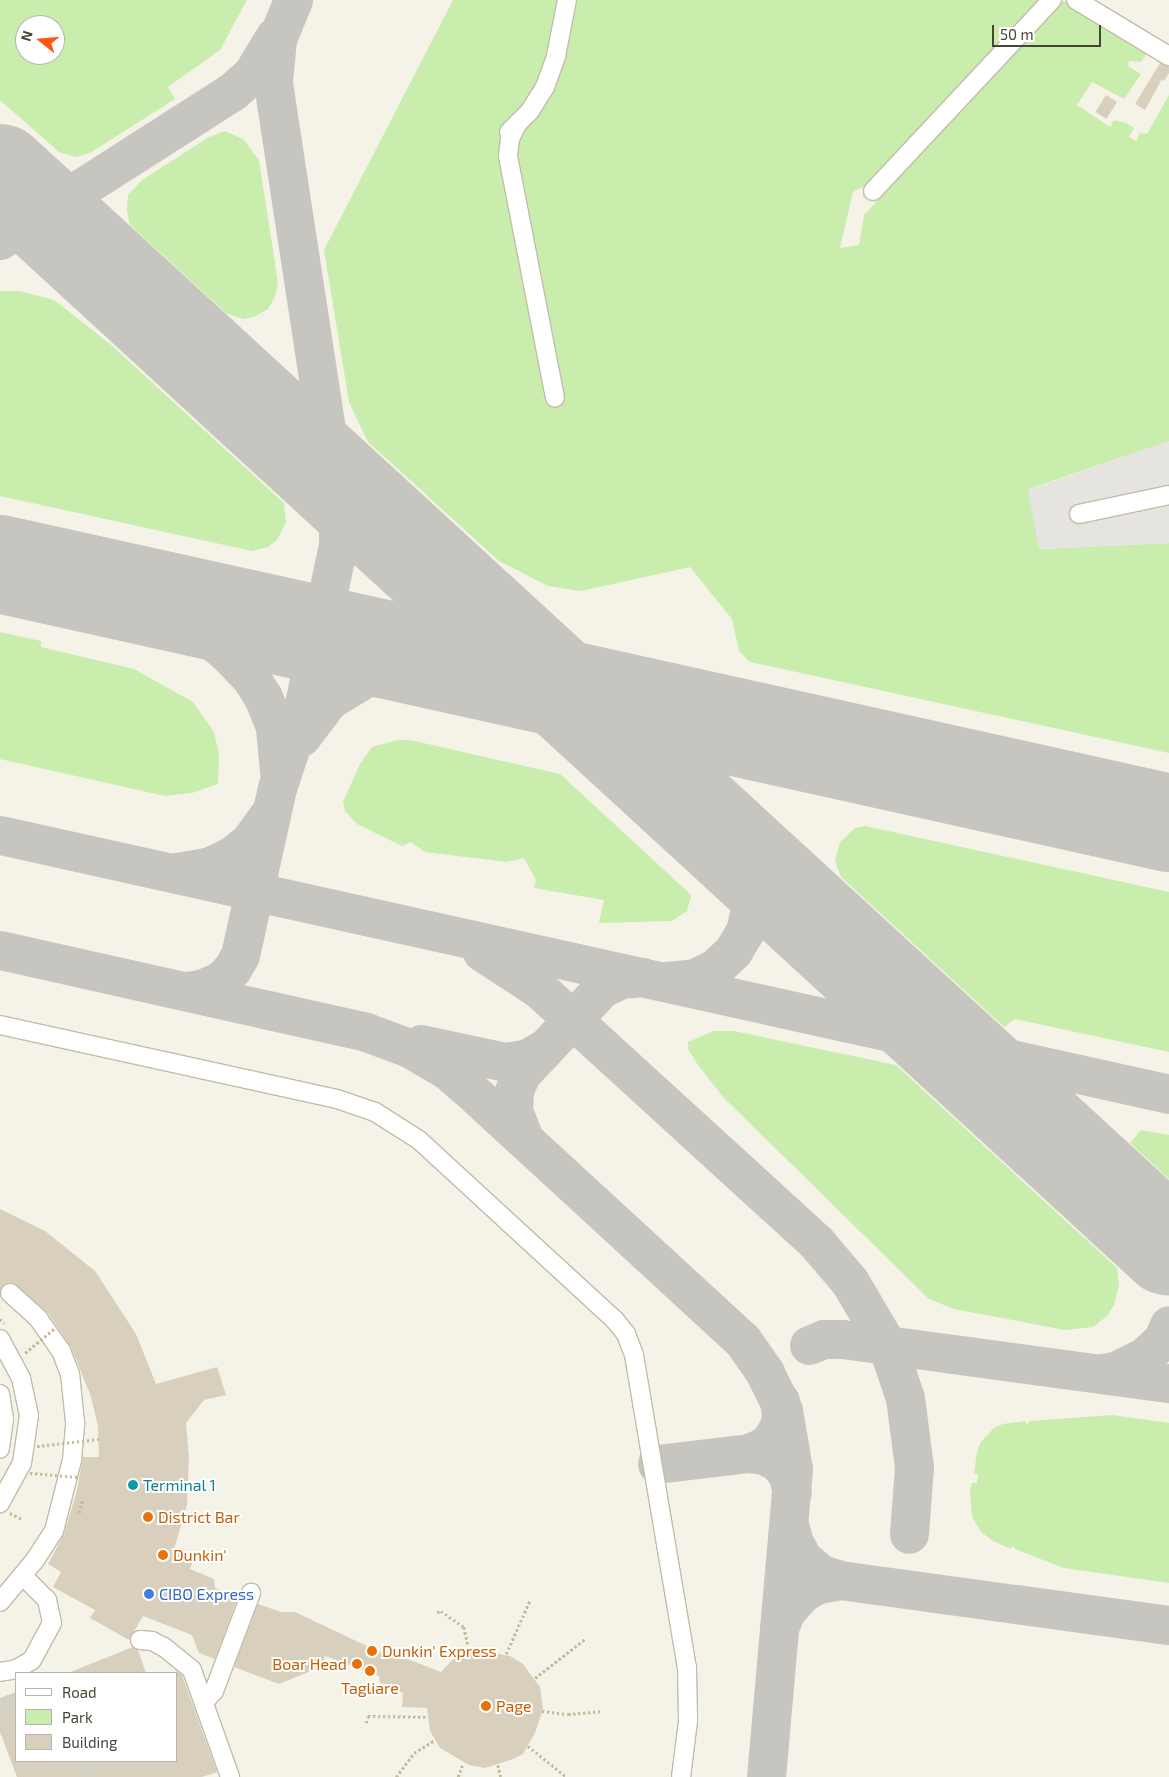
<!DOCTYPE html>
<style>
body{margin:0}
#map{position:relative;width:1169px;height:1777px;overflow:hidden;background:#f5f3e8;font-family:"Exo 2",sans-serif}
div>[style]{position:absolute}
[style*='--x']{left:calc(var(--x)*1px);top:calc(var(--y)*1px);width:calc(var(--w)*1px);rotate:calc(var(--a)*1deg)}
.green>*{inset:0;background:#c8edad}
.parking>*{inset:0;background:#e6e4e0}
.taxiway>*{height:39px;margin:-19.5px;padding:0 19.5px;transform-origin:19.5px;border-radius:19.5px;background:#c6c5c0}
.runway>*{height:98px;margin:-49px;padding:0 49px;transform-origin:49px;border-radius:49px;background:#c6c5c0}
.building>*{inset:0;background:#d8d0bc;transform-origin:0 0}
.minor-tunnel>*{height:18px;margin-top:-9px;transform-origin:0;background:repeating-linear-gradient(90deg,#d3d0c4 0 18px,transparent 0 27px)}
.path>*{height:2.5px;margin-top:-1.25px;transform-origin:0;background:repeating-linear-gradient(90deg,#c5bb99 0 2.5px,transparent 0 5px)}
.roads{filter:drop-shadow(1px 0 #c2bca9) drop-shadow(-1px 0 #c2bca9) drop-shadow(0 1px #c2bca9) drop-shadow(0 -1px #c2bca9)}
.minor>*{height:18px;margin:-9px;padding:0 9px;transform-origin:9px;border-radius:9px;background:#fff}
.path-bridge>*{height:2.5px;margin-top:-1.25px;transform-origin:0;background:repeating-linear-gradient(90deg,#c5bb99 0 2.5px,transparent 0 5px)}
.dots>*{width:14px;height:14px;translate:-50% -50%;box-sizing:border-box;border:2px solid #fff;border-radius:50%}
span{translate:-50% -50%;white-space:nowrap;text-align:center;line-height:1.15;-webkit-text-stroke:4px #fff;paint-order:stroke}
.culture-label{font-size:16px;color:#0d838f}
.left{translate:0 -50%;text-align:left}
.food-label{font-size:16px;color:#c56008}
.right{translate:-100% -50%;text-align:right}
.shop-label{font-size:16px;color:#366cbe}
.legend{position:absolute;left:15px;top:1672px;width:162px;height:90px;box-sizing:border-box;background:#fff;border:1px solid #b6b4af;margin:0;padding:6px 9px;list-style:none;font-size:15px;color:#494436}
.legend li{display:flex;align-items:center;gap:10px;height:25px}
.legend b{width:25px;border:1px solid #b6b4af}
.north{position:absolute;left:15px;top:15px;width:50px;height:50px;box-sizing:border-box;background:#fff;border:1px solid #b6b4af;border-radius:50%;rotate:287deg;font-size:14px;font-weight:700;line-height:20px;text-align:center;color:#494436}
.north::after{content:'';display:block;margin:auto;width:18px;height:22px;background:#ff5515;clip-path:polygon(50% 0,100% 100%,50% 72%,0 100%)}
.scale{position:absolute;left:992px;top:25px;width:109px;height:22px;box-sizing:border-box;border:2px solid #494436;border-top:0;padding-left:6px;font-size:15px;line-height:18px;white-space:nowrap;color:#494436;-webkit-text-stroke:4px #fff;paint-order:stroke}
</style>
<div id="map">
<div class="green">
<div style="clip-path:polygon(evenodd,0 0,247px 0,220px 50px,168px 87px,175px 99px,90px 153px,75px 157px,59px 152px,0 100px,0 0,25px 25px,55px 25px,55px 55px,25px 55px,25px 25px)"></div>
<div style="clip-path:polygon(453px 0,1046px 0,888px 173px,853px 192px,840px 248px,859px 245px,864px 215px,1058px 4px,1064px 1px,1148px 52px,1141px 62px,1129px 61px,1128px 66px,1141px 74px,1124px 99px,1092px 82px,1077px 105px,1110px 127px,1114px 120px,1126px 123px,1134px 128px,1129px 137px,1136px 141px,1140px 133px,1147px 134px,1169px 95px,1169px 441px,1029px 489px,1040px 549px,1169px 543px,1169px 753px,750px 662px,739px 651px,732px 619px,690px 567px,581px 591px,548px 586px,499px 561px,368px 442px,349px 402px,324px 250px)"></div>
<div style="clip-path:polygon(225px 131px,243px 139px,259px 160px,278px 283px,275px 297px,268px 309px,254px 317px,243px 319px,226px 313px,130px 225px,127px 211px,128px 195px,142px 180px,209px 137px)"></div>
<div style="clip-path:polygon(0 291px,20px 291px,54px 300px,109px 343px,284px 503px,286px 522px,277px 540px,268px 547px,252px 551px,0 496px)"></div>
<div style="clip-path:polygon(0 632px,41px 641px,41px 647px,134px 669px,193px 702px,214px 732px,219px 754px,218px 784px,192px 793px,165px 796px,0 759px)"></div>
<div style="clip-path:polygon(397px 740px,410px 740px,560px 774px,688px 892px,691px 896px,687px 911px,672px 921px,599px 923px,604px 900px,534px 888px,536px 880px,524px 858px,507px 862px,425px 852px,411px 842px,402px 846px,357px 824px,345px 811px,343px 802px,360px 764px,372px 747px)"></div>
<div style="clip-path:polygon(865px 826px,1169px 892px,1169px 1052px,1015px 1019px,1004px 1027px,841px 877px,835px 861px,840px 842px,855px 828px)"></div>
<div style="clip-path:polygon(714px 1031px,734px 1031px,896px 1065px,1117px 1268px,1119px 1284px,1114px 1305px,1107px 1316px,1093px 1327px,1065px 1330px,954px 1309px,929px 1299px,723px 1097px,698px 1065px,688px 1049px,688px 1042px)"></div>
<div style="clip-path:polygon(1141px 1130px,1169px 1135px,1169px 1179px,1130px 1143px)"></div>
<div style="clip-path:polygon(1112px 1415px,1169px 1423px,1169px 1583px,1064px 1568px,1015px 1549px,1013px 1545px,1011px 1549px,993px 1541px,981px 1532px,972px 1517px,970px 1491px,972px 1483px,977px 1483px,978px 1474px,974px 1473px,977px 1452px,981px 1442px,994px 1428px,1003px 1424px,1025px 1421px,1027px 1425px,1030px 1421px)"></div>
</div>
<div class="parking">
<div style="clip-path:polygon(1169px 441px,1169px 543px,1039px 549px,1028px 490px)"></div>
</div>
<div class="taxiway">
<div style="--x:0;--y:240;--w:277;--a:-32.6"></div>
<div style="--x:233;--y:91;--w:25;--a:-42"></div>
<div style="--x:252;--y:74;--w:44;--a:-58.8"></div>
<div style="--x:141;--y:595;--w:62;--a:29.9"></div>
<div style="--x:195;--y:626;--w:42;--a:40.2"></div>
<div style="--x:227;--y:653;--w:35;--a:46"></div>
<div style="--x:251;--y:678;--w:22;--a:58"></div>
<div style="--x:263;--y:697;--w:32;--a:68"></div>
<div style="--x:275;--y:727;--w:45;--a:84.9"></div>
<div style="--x:301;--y:737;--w:46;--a:-52.9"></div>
<div style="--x:329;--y:700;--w:50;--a:-31.2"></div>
<div style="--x:372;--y:674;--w:55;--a:-8.4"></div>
<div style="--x:426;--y:666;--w:60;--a:4.8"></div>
<div style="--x:0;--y:835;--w:1197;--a:12.49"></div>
<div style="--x:177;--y:872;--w:34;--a:-10"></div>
<div style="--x:210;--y:866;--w:23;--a:-25"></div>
<div style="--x:231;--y:856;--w:23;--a:-38"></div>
<div style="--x:249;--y:842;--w:34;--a:-54"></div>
<div style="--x:0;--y:950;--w:375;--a:12.6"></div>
<div style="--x:366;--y:1032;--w:46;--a:20.4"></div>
<div style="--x:409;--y:1048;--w:44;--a:30.1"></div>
<div style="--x:447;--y:1070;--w:28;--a:41"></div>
<div style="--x:468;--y:1088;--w:374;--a:42.6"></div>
<div style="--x:743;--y:1341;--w:39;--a:55"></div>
<div style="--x:765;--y:1373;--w:41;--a:64.1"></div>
<div style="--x:783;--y:1410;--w:60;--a:80.4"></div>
<div style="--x:793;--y:1469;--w:309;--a:95"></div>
<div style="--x:482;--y:952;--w:68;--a:33"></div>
<div style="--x:539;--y:989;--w:375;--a:42.4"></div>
<div style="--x:816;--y:1242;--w:52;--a:49.6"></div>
<div style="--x:850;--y:1282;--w:73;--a:59.6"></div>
<div style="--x:887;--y:1345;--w:56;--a:71.2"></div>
<div style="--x:905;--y:1398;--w:70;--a:82.6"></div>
<div style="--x:914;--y:1467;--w:67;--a:94.3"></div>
<div style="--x:667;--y:981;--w:28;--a:-6"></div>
<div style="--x:695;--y:978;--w:22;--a:-27"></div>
<div style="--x:715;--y:968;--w:25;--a:-43"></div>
<div style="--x:733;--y:951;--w:23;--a:-59"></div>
<div style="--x:745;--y:931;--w:22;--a:-77"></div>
<div style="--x:750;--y:910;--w:29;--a:-94"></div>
<div style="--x:748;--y:881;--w:19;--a:-111"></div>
<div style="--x:741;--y:863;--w:34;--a:-126"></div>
<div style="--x:185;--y:991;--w:16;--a:-7"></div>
<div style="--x:201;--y:989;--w:21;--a:-23"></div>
<div style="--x:220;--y:981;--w:17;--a:-45"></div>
<div style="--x:232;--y:969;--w:16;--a:-60"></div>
<div style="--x:240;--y:955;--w:171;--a:-77.5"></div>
<div style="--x:277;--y:788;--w:79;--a:-71.6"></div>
<div style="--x:302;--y:713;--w:172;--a:-77.9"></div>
<div style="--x:338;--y:545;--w:37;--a:-90"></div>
<div style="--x:338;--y:508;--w:431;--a:-98.7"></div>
<div style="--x:273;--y:82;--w:43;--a:-84.7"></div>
<div style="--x:277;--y:39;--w:42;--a:-67.7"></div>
<div style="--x:421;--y:1044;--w:87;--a:12"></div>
<div style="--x:506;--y:1062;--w:22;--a:-10"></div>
<div style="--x:528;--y:1058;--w:17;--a:-31"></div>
<div style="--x:524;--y:1139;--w:30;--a:-111"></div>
<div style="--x:513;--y:1111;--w:20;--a:-87"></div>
<div style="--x:514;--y:1091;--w:18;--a:-68"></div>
<div style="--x:521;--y:1074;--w:118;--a:-46.7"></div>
<div style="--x:602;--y:988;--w:21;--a:-25"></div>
<div style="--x:621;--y:979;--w:22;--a:-5"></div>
<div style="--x:1143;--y:1223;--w:44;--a:54.2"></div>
<div style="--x:809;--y:1345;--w:16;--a:-22"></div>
<div style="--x:824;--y:1339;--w:18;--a:0"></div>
<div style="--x:842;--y:1339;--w:330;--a:7.7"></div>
<div style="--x:1102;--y:1373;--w:13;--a:-9"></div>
<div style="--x:1115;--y:1371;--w:32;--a:-26"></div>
<div style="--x:1144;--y:1357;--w:26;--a:-43"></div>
<div style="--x:1163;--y:1339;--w:15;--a:-67"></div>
<div style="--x:780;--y:1401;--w:20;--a:87"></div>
<div style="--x:781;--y:1421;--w:17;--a:115"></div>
<div style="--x:774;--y:1436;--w:13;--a:132"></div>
<div style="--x:765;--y:1446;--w:17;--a:156"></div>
<div style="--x:749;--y:1453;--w:15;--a:8"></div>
<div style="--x:764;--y:1455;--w:17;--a:28"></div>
<div style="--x:779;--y:1463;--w:16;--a:55"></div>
<div style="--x:788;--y:1476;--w:17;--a:77"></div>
<div style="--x:657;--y:1464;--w:93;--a:-6.8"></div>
<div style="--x:840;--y:1580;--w:332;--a:7.8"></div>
<div style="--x:779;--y:1628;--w:18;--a:-68"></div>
<div style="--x:786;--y:1611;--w:25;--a:-48"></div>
<div style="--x:803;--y:1592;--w:17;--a:-28"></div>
<div style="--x:818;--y:1584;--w:22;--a:-10"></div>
<div style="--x:840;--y:1580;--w:20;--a:-162"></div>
<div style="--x:821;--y:1574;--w:23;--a:-140"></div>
<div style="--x:803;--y:1559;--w:18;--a:-119"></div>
<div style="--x:794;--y:1543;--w:20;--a:-105"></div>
</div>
<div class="runway">
<div style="--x:0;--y:173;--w:1587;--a:42.57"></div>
<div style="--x:0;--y:564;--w:1197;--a:12.49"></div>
</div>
<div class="building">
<div style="clip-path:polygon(1160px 63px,1169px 67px,1169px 73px,1164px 81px,1162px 79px,1145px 110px,1135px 104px)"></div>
<div style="left:1106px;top:95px;width:13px;height:20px;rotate:32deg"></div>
<div style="clip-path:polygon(0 1209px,45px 1231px,95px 1271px,136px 1334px,156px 1384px,217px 1367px,226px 1395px,204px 1400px,186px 1423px,189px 1457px,187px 1505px,174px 1549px,193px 1560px,190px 1569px,214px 1579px,215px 1588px,238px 1597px,215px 1659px,199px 1653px,192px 1635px,143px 1616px,129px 1640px,90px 1618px,95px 1610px,53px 1587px,61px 1572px,48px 1564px,64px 1534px,76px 1494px,83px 1457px,99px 1457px,98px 1426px,90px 1394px,71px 1347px,48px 1313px,13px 1283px,6px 1283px,0 1290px)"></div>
<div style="clip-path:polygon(258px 1604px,281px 1612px,295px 1612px,390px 1657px,392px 1653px,441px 1672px,452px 1660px,477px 1650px,510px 1656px,523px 1664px,540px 1687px,543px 1709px,535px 1733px,523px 1754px,513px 1759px,485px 1768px,469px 1765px,440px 1748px,430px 1731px,427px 1708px,402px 1707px,403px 1693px,380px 1683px,379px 1676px,325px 1656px,321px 1667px,279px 1684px,234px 1667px)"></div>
<div style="clip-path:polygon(133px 1647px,138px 1650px,146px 1673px,68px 1673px)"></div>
<div style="clip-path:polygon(176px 1671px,182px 1675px,217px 1772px,202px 1777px,17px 1777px,0 1732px,0 1698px,16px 1692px,16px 1761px,176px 1761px)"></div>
</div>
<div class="minor-tunnel">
<div style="--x:0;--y:1708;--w:17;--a:-21"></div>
<div style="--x:85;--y:1761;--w:17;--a:69"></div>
</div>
<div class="path">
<div style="--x:0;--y:1319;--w:6;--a:45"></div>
<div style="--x:10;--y:1513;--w:13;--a:27"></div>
<div style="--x:79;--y:1513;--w:13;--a:-77"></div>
<div style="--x:437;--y:1612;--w:4;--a:-14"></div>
<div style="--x:441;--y:1611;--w:28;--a:35"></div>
<div style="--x:464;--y:1627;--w:26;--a:77"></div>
<div style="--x:506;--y:1654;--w:59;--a:-66"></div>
<div style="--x:535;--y:1678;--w:63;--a:-38"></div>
<div style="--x:542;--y:1711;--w:26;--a:7"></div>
<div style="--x:568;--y:1714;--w:35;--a:-5"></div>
<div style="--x:366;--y:1723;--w:7;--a:-74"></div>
<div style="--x:368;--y:1716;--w:60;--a:1"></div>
<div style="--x:528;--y:1746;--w:50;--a:38.5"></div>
<div style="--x:498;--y:1765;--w:12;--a:76"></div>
<div style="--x:396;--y:1777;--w:30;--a:-53"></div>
<div style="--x:414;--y:1753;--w:25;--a:-32"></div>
<div style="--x:458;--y:1777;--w:15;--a:-70"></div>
</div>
<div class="roads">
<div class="minor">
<div style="--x:1076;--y:0;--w:109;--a:31.1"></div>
<div style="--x:517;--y:124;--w:17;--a:115"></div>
<div style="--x:510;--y:139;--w:17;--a:97"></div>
<div style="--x:508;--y:156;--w:246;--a:79"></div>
<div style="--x:509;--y:132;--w:30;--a:-45"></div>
<div style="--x:530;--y:111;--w:28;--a:-58"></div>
<div style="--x:545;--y:87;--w:33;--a:-70"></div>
<div style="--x:556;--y:56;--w:57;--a:-78.9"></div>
<div style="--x:873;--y:191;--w:262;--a:-46.9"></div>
<div style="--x:1079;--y:514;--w:92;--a:-11.9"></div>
<div style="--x:0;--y:1025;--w:345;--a:12.4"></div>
<div style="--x:337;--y:1099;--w:40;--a:18.9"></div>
<div style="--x:375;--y:1112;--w:52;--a:32.5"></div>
<div style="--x:419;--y:1140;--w:265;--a:42.6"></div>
<div style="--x:614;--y:1319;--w:19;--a:51"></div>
<div style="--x:626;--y:1334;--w:22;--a:69"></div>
<div style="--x:634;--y:1355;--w:316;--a:80.4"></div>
<div style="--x:687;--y:1667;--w:54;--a:88.9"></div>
<div style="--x:688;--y:1721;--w:56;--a:97.1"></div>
<div style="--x:0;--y:1339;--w:44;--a:61.7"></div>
<div style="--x:21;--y:1378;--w:38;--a:78"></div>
<div style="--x:29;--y:1415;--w:49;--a:98.3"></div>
<div style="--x:22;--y:1463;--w:46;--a:118.8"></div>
<div style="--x:0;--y:1394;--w:25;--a:81"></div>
<div style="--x:4;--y:1419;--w:30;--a:98"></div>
<div style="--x:0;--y:1602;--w:55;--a:-50.2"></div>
<div style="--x:35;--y:1560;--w:35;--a:-57"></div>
<div style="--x:54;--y:1531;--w:73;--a:-75.8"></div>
<div style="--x:72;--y:1460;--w:38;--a:-85"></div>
<div style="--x:75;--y:1422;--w:48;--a:-95.9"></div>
<div style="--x:70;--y:1374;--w:25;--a:-111"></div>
<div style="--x:61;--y:1351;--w:39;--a:-125"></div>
<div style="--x:39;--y:1319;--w:39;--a:-138"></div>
<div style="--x:140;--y:1640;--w:12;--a:5"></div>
<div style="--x:152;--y:1641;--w:13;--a:27"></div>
<div style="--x:164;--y:1647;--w:36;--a:39"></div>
<div style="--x:192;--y:1670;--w:114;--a:70.4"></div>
<div style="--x:0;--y:1672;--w:17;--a:-10"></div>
<div style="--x:17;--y:1669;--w:17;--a:-31"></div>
<div style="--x:32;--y:1660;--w:42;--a:-61.6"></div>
<div style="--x:52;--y:1623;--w:24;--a:-102"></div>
<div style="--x:47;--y:1600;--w:34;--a:-135"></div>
<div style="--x:204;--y:1702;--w:15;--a:-48"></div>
<div style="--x:214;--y:1691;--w:105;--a:-69.3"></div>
</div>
</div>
<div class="path-bridge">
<div style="--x:25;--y:1353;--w:38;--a:-40"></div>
<div style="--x:37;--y:1446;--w:62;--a:-6.4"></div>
<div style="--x:30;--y:1473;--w:48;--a:4.8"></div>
</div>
<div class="dots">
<div style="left:133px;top:1485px;background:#0f9aa8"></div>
<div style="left:148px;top:1517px;background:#e8710a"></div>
<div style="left:163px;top:1555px;background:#e8710a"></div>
<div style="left:149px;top:1594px;background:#3f7fe0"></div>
<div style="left:372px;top:1651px;background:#e8710a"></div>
<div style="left:357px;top:1664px;background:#e8710a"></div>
<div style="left:370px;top:1671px;background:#e8710a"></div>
<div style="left:486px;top:1706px;background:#e8710a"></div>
</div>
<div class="culture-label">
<span class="left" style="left:143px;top:1485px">Terminal 1</span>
</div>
<div class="food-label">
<span class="left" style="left:158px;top:1517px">District Bar</span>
<span class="left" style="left:173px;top:1555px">Dunkin'</span>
<span class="left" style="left:382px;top:1651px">Dunkin' Express</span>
<span class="right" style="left:347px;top:1664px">Boar Head</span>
<span style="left:370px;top:1688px">Tagliare</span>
<span class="left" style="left:496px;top:1706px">Page</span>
</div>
<div class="shop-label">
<span class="left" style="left:159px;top:1594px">CIBO Express</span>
</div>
<ul class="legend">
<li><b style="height:6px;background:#fff"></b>Road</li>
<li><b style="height:14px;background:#c8edad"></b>Park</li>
<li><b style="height:14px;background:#d8d0bc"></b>Building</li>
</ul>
<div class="north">N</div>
<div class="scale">50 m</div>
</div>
